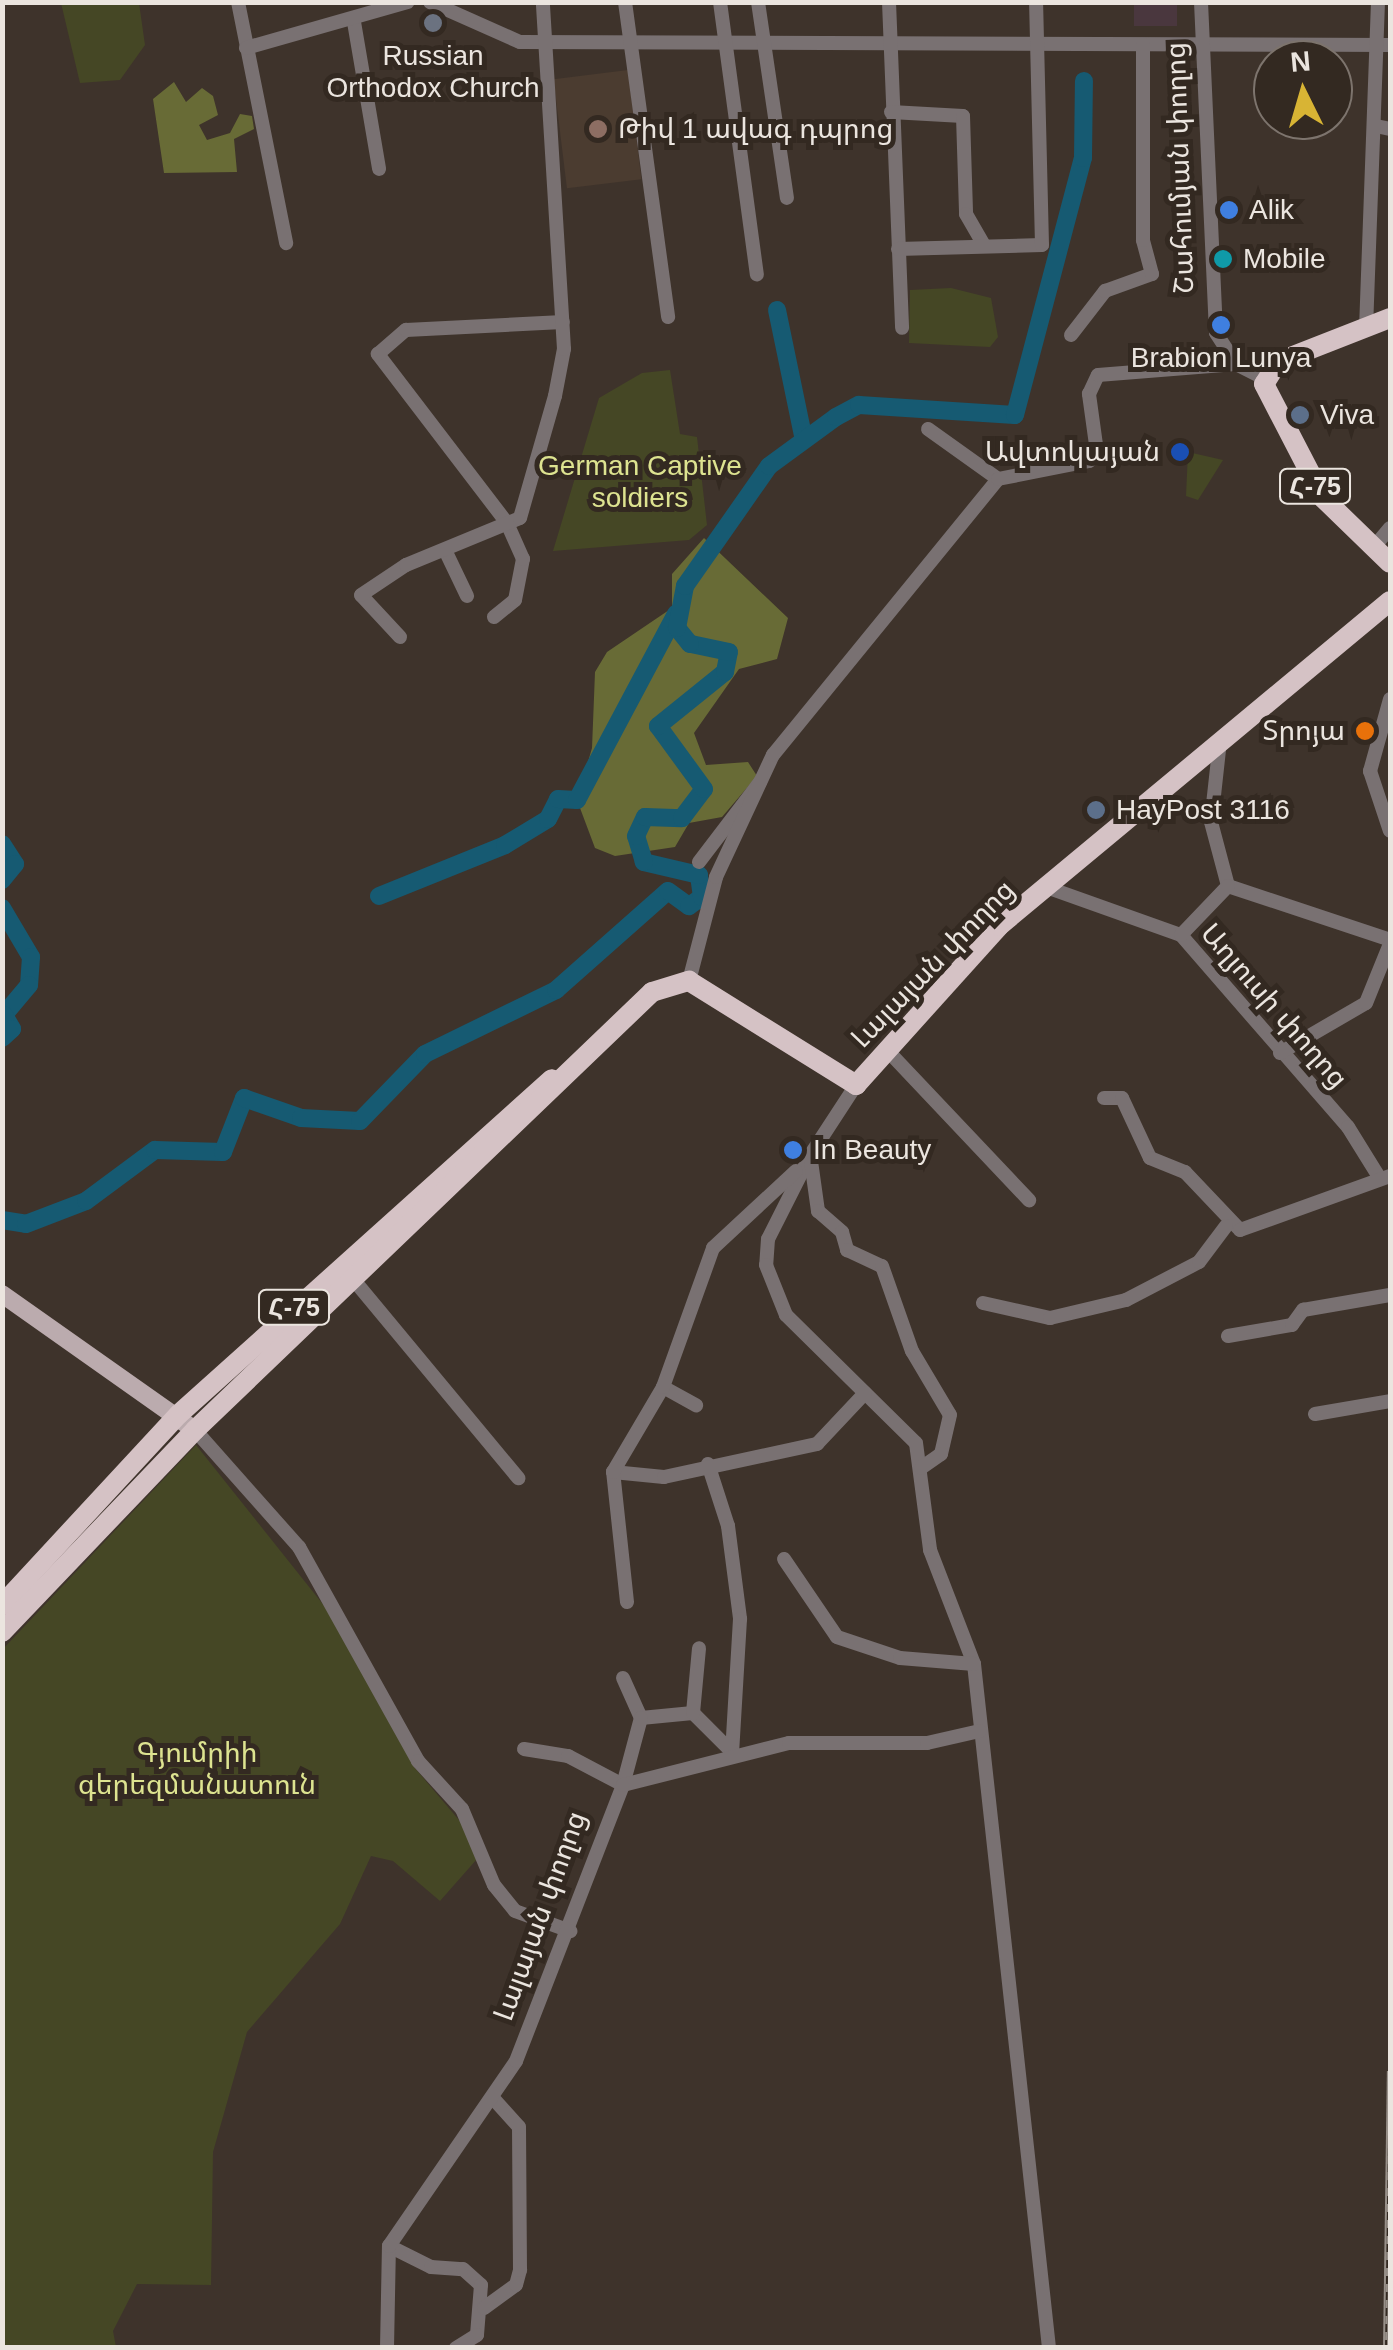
<!DOCTYPE html>
<meta charset="utf-8">
<style>
body{margin:0}
#map{position:relative;width:1393px;height:2350px;overflow:hidden;background:#3e332b;font-family:Helvetica,"Noto Sans Armenian",sans-serif}
div>[style]{position:absolute}
[style*='--x']{left:calc(var(--x)*1px);top:calc(var(--y)*1px);width:calc(var(--w)*1px);rotate:calc(var(--a)*1deg)}
.commercial>*{inset:0;background:#4a373e;transform-origin:0 0}
.built>*{inset:0;background:#4b3c30;transform-origin:0 0}
.green>*{inset:0;background:#454725}
.forest>*{inset:0;background:#686b36}
.river>*{height:18px;margin:-9px;padding:0 9px;transform-origin:9px;border-radius:9px;background:#165a72}
.minor>*{height:14px;margin:-7px;padding:0 7px;transform-origin:7px;border-radius:7px;background:#797172}
.major>*{height:18px;margin:-9px;padding:0 9px;transform-origin:9px;border-radius:9px;background:#bbabae}
.highway>*{height:20px;margin:-10px;padding:0 10px;transform-origin:10px;border-radius:10px;background:#d5c2c5}
.rail>*{height:6px;margin-top:-3px;transform-origin:0;background:repeating-linear-gradient(90deg,#332921 0 8px,#989089 0 16px);box-sizing:border-box;border-block:2px solid #989089}
.dots>*{width:28px;height:28px;translate:-50% -50%;box-sizing:border-box;border:5px solid #332921;border-radius:50%}
span{translate:-50% -50%;white-space:nowrap;text-align:center;line-height:1.15;-webkit-text-stroke:10px #332921;paint-order:stroke}
.shield-label span{padding:2px 8px;background:#332921;border:2px solid;border-radius:8px;-webkit-text-stroke-width:0}
.shield-label{font-size:25px;color:#ebe5df;font-weight:700}
.poi-label{font-size:28px;color:#ebe5df}
.left{translate:0 -50%;text-align:left}
.right{translate:-100% -50%;text-align:right}
.street-label{font-size:28px;color:#ebe5df}
.park-label{font-size:28px;color:#dde390}
.frame{position:absolute;inset:0;border:5px solid #ebe5df;pointer-events:none}
.north{position:absolute;left:1253px;top:40px;width:100px;height:100px;box-sizing:border-box;background:#332921;border:2px solid #7d746d;border-radius:50%;rotate:355deg;font-size:28px;font-weight:700;line-height:40px;text-align:center;color:#ebe5df}
.north::after{content:'';display:block;margin:auto;width:35px;height:45px;background:#d8b434;clip-path:polygon(50% 0,100% 100%,50% 72%,0 100%)}
</style>
<div id="map">
<div class="commercial">
<div style="left:1134px;top:3px;width:43px;height:23px"></div>
</div>
<div class="built">
<div style="left:628px;top:70px;width:110px;height:75px;rotate:83deg"></div>
</div>
<div class="green">
<div style="clip-path:polygon(61px 3px,139px 3px,145px 45px,120px 80px,80px 83px)"></div>
<div style="clip-path:polygon(951px 288px,991px 298px,998px 337px,990px 347px,909px 343px,910px 290px)"></div>
<div style="clip-path:polygon(670px 370px,680px 434px,697px 437px,707px 525px,689px 540px,553px 551px,599px 398px,642px 373px)"></div>
<div style="clip-path:polygon(1188px 452px,1223px 460px,1198px 500px,1186px 496px)"></div>
<div style="clip-path:polygon(196px 1445px,353px 1642px,414px 1767px,464px 1826px,477px 1859px,440px 1901px,393px 1861px,371px 1856px,340px 1924px,247px 2032px,213px 2152px,211px 2285px,137px 2284px,113px 2331px,116px 2347px,3px 2347px,2px 1650px)"></div>
</div>
<div class="forest">
<div style="clip-path:polygon(174px 82px,186px 102px,202px 88px,213px 96px,218px 115px,199px 125px,207px 140px,230px 133px,240px 114px,252px 116px,254px 129px,234px 139px,237px 172px,164px 173px,153px 99px)"></div>
<div style="clip-path:polygon(704px 538px,788px 618px,777px 659px,739px 669px,694px 733px,706px 765px,748px 762px,757px 776px,722px 817px,689px 823px,675px 847px,615px 856px,595px 848px,577px 800px,592px 748px,595px 672px,607px 652px,672px 608px,672px 574px)"></div>
</div>
<div class="river">
<div style="--x:777;--y:310;--w:128;--a:78.3"></div>
<div style="--x:2;--y:844;--w:24;--a:57"></div>
<div style="--x:15;--y:864;--w:21;--a:129"></div>
<div style="--x:379;--y:896;--w:136;--a:-22"></div>
<div style="--x:505;--y:845;--w:50;--a:-31.2"></div>
<div style="--x:548;--y:819;--w:22;--a:-63"></div>
<div style="--x:558;--y:799;--w:19;--a:3"></div>
<div style="--x:577;--y:800;--w:211;--a:-62"></div>
<div style="--x:2;--y:908;--w:57;--a:59.4"></div>
<div style="--x:31;--y:957;--w:28;--a:94"></div>
<div style="--x:29;--y:985;--w:39;--a:130"></div>
<div style="--x:4;--y:1015;--w:16;--a:60"></div>
<div style="--x:12;--y:1029;--w:13;--a:138"></div>
<div style="--x:2;--y:1220;--w:24;--a:9"></div>
<div style="--x:26;--y:1224;--w:64;--a:-21"></div>
<div style="--x:86;--y:1201;--w:86;--a:-36.5"></div>
<div style="--x:155;--y:1150;--w:68;--a:1.7"></div>
<div style="--x:223;--y:1152;--w:58;--a:-68.7"></div>
<div style="--x:244;--y:1098;--w:60;--a:19.3"></div>
<div style="--x:301;--y:1118;--w:59;--a:2.9"></div>
<div style="--x:360;--y:1121;--w:93;--a:-45.9"></div>
<div style="--x:425;--y:1054;--w:146;--a:-26"></div>
<div style="--x:556;--y:990;--w:149;--a:-41.5"></div>
<div style="--x:668;--y:891;--w:26;--a:36"></div>
<div style="--x:689;--y:906;--w:16;--a:-35"></div>
<div style="--x:702;--y:897;--w:22;--a:-98"></div>
<div style="--x:699;--y:875;--w:57;--a:-166.7"></div>
<div style="--x:644;--y:862;--w:27;--a:-107"></div>
<div style="--x:636;--y:836;--w:21;--a:-65"></div>
<div style="--x:645;--y:817;--w:37;--a:2"></div>
<div style="--x:682;--y:818;--w:36;--a:-53"></div>
<div style="--x:704;--y:789;--w:78;--a:-126.1"></div>
<div style="--x:658;--y:726;--w:86;--a:-38.9"></div>
<div style="--x:725;--y:672;--w:20;--a:-79"></div>
<div style="--x:729;--y:652;--w:40;--a:-168"></div>
<div style="--x:690;--y:644;--w:21;--a:-129"></div>
<div style="--x:677;--y:628;--w:43;--a:-79.2"></div>
<div style="--x:685;--y:586;--w:146;--a:-55"></div>
<div style="--x:769;--y:466;--w:83;--a:-36.2"></div>
<div style="--x:836;--y:417;--w:26;--a:-28"></div>
<div style="--x:859;--y:405;--w:156;--a:3.7"></div>
<div style="--x:1015;--y:415;--w:266;--a:-75.2"></div>
<div style="--x:1083;--y:158;--w:77;--a:-89.3"></div>
</div>
<div class="minor">
<div style="--x:238;--y:2;--w:246;--a:78.7"></div>
<div style="--x:430;--y:2;--w:98;--a:24"></div>
<div style="--x:520;--y:42;--w:870;--a:0.2"></div>
<div style="--x:625;--y:2;--w:318;--a:82.2"></div>
<div style="--x:720;--y:2;--w:275;--a:82.3"></div>
<div style="--x:758;--y:2;--w:198;--a:81.6"></div>
<div style="--x:889;--y:2;--w:326;--a:87.7"></div>
<div style="--x:1201;--y:2;--w:331;--a:87.4"></div>
<div style="--x:1216;--y:333;--w:37;--a:57"></div>
<div style="--x:1236;--y:364;--w:31;--a:27"></div>
<div style="--x:354;--y:22;--w:149;--a:80.3"></div>
<div style="--x:246;--y:48;--w:168;--a:-15.9"></div>
<div style="--x:891;--y:112;--w:72;--a:3.2"></div>
<div style="--x:963;--y:116;--w:98;--a:88.2"></div>
<div style="--x:966;--y:214;--w:34;--a:60"></div>
<div style="--x:1376;--y:126;--w:14;--a:12"></div>
<div style="--x:898;--y:249;--w:144;--a:-1.6"></div>
<div style="--x:1042;--y:245;--w:243;--a:-91.4"></div>
<div style="--x:1366;--y:329;--w:327;--a:-87.9"></div>
<div style="--x:1071;--y:335;--w:56;--a:-52.3"></div>
<div style="--x:1105;--y:291;--w:50;--a:-19.9"></div>
<div style="--x:1152;--y:274;--w:35;--a:-105"></div>
<div style="--x:1143;--y:240;--w:195;--a:-90"></div>
<div style="--x:928;--y:429;--w:86;--a:35.5"></div>
<div style="--x:1374;--y:547;--w:25;--a:-50"></div>
<div style="--x:445;--y:550;--w:51;--a:64.4"></div>
<div style="--x:494;--y:617;--w:27;--a:-39"></div>
<div style="--x:515;--y:600;--w:42;--a:-79"></div>
<div style="--x:523;--y:559;--w:39;--a:-114"></div>
<div style="--x:507;--y:523;--w:213;--a:-127.4"></div>
<div style="--x:378;--y:354;--w:37;--a:-41"></div>
<div style="--x:406;--y:330;--w:157;--a:-2.9"></div>
<div style="--x:400;--y:637;--w:57;--a:-132.9"></div>
<div style="--x:361;--y:595;--w:54;--a:-33.7"></div>
<div style="--x:406;--y:565;--w:123;--a:-22.4"></div>
<div style="--x:520;--y:518;--w:127;--a:-74"></div>
<div style="--x:555;--y:396;--w:48;--a:-79.2"></div>
<div style="--x:564;--y:349;--w:348;--a:-93.5"></div>
<div style="--x:1390;--y:699;--w:75;--a:105.5"></div>
<div style="--x:1370;--y:771;--w:63;--a:71.6"></div>
<div style="--x:1220;--y:741;--w:81;--a:96.3"></div>
<div style="--x:1211;--y:822;--w:66;--a:75.1"></div>
<div style="--x:1228;--y:886;--w:171;--a:18.4"></div>
<div style="--x:699;--y:862;--w:101;--a:-52.7"></div>
<div style="--x:1046;--y:887;--w:143;--a:19.6"></div>
<div style="--x:1181;--y:935;--w:254;--a:49"></div>
<div style="--x:1348;--y:1127;--w:59;--a:58.2"></div>
<div style="--x:1181;--y:935;--w:68;--a:-46.2"></div>
<div style="--x:689;--y:981;--w:107;--a:-75.4"></div>
<div style="--x:716;--y:877;--w:135;--a:-65"></div>
<div style="--x:773;--y:755;--w:356;--a:-50.8"></div>
<div style="--x:998;--y:479;--w:93;--a:-11.2"></div>
<div style="--x:1089;--y:461;--w:12;--a:-48"></div>
<div style="--x:1097;--y:452;--w:59;--a:-97.9"></div>
<div style="--x:1089;--y:394;--w:21;--a:-65"></div>
<div style="--x:1098;--y:375;--w:138;--a:-4.6"></div>
<div style="--x:887;--y:1050;--w:207;--a:46.6"></div>
<div style="--x:1280;--y:1053;--w:99;--a:-30.2"></div>
<div style="--x:1366;--y:1003;--w:64;--a:-67.9"></div>
<div style="--x:856;--y:1085;--w:82;--a:123.1"></div>
<div style="--x:811;--y:1154;--w:95;--a:116.8"></div>
<div style="--x:768;--y:1239;--w:26;--a:94"></div>
<div style="--x:766;--y:1265;--w:54;--a:68.2"></div>
<div style="--x:786;--y:1315;--w:182;--a:44.6"></div>
<div style="--x:916;--y:1443;--w:108;--a:82.5"></div>
<div style="--x:930;--y:1550;--w:122;--a:68.9"></div>
<div style="--x:974;--y:1664;--w:688;--a:83.74"></div>
<div style="--x:1104;--y:1098;--w:18;--a:0"></div>
<div style="--x:1122;--y:1098;--w:66;--a:65"></div>
<div style="--x:1150;--y:1158;--w:38;--a:22"></div>
<div style="--x:1185;--y:1172;--w:80;--a:46.5"></div>
<div style="--x:1240;--y:1230;--w:159;--a:-19.8"></div>
<div style="--x:810;--y:1154;--w:58;--a:82"></div>
<div style="--x:818;--y:1211;--w:32;--a:41"></div>
<div style="--x:842;--y:1232;--w:19;--a:74"></div>
<div style="--x:847;--y:1250;--w:38;--a:25"></div>
<div style="--x:882;--y:1266;--w:90;--a:70.6"></div>
<div style="--x:912;--y:1351;--w:74;--a:59.3"></div>
<div style="--x:950;--y:1415;--w:40;--a:103"></div>
<div style="--x:941;--y:1454;--w:24;--a:145"></div>
<div style="--x:353;--y:1279;--w:259;--a:50.3"></div>
<div style="--x:983;--y:1303;--w:69;--a:12.6"></div>
<div style="--x:1050;--y:1318;--w:78;--a:-13.3"></div>
<div style="--x:1126;--y:1300;--w:82;--a:-27.5"></div>
<div style="--x:1199;--y:1262;--w:45;--a:-53.1"></div>
<div style="--x:1228;--y:1336;--w:65;--a:-9.8"></div>
<div style="--x:1292;--y:1325;--w:19;--a:-54"></div>
<div style="--x:1303;--y:1310;--w:88;--a:-9.8"></div>
<div style="--x:663;--y:1387;--w:38;--a:29"></div>
<div style="--x:1315;--y:1414;--w:76;--a:-9.8"></div>
<div style="--x:195;--y:1430;--w:157;--a:48.4"></div>
<div style="--x:299;--y:1547;--w:245;--a:60.9"></div>
<div style="--x:418;--y:1761;--w:65;--a:47.5"></div>
<div style="--x:462;--y:1809;--w:82;--a:67.2"></div>
<div style="--x:494;--y:1885;--w:33;--a:51"></div>
<div style="--x:515;--y:1911;--w:59;--a:20"></div>
<div style="--x:708;--y:1464;--w:65;--a:72.1"></div>
<div style="--x:728;--y:1526;--w:94;--a:82.6"></div>
<div style="--x:740;--y:1619;--w:133;--a:93.4"></div>
<div style="--x:613;--y:1472;--w:51;--a:5.6"></div>
<div style="--x:664;--y:1477;--w:157;--a:-12.2"></div>
<div style="--x:817;--y:1444;--w:70;--a:-46.7"></div>
<div style="--x:784;--y:1559;--w:94;--a:55.8"></div>
<div style="--x:837;--y:1637;--w:66;--a:18.4"></div>
<div style="--x:900;--y:1658;--w:74;--a:4.6"></div>
<div style="--x:627;--y:1602;--w:131;--a:-96.1"></div>
<div style="--x:613;--y:1472;--w:99;--a:-59.5"></div>
<div style="--x:663;--y:1387;--w:148;--a:-70.2"></div>
<div style="--x:713;--y:1248;--w:113;--a:-42.9"></div>
<div style="--x:623;--y:1678;--w:44;--a:65.8"></div>
<div style="--x:641;--y:1718;--w:52;--a:-5.5"></div>
<div style="--x:693;--y:1713;--w:55;--a:45"></div>
<div style="--x:693;--y:1713;--w:65;--a:-84.7"></div>
<div style="--x:524;--y:1749;--w:45;--a:9"></div>
<div style="--x:568;--y:1756;--w:62;--a:27.8"></div>
<div style="--x:623;--y:1785;--w:69;--a:-75"></div>
<div style="--x:389;--y:2246;--w:47;--a:26.6"></div>
<div style="--x:431;--y:2267;--w:32;--a:4"></div>
<div style="--x:463;--y:2269;--w:24;--a:42"></div>
<div style="--x:481;--y:2285;--w:50;--a:94.6"></div>
<div style="--x:477;--y:2335;--w:25;--a:148"></div>
<div style="--x:484;--y:2308;--w:39;--a:-36"></div>
<div style="--x:516;--y:2285;--w:16;--a:-75"></div>
<div style="--x:520;--y:2270;--w:143;--a:-90.4"></div>
<div style="--x:519;--y:2127;--w:39;--a:-132"></div>
<div style="--x:387;--y:2348;--w:102;--a:-88.9"></div>
<div style="--x:389;--y:2246;--w:224;--a:-55.5"></div>
<div style="--x:516;--y:2061;--w:296;--a:-68.8"></div>
<div style="--x:623;--y:1785;--w:171;--a:-14.2"></div>
<div style="--x:789;--y:1743;--w:138;--a:0"></div>
<div style="--x:927;--y:1743;--w:54;--a:-12.8"></div>
</div>
<div class="major">
<div style="--x:2;--y:1294;--w:236;--a:35.2"></div>
</div>
<div class="highway">
<div style="--x:1390;--y:318;--w:120;--a:158.6"></div>
<div style="--x:1278;--y:362;--w:26;--a:122"></div>
<div style="--x:1264;--y:384;--w:128;--a:62.6"></div>
<div style="--x:1323;--y:498;--w:93;--a:44.1"></div>
<div style="--x:2;--y:1605;--w:260;--a:-47.2"></div>
<div style="--x:179;--y:1414;--w:501;--a:-41.93"></div>
<div style="--x:2;--y:1632;--w:279;--a:-46.3"></div>
<div style="--x:195;--y:1430;--w:633;--a:-43.78"></div>
<div style="--x:652;--y:992;--w:39;--a:-17"></div>
<div style="--x:689;--y:981;--w:197;--a:31.9"></div>
<div style="--x:856;--y:1085;--w:214;--a:-48"></div>
<div style="--x:999;--y:926;--w:508;--a:-39.73"></div>
</div>
<div class="rail">
<div style="--x:1386;--y:2348;--w:277;--a:-89.2"></div>
</div>
<div class="dots">
<div style="left:433px;top:23px;background:#6b7280"></div>
<div style="left:598px;top:129px;background:#8d6e63"></div>
<div style="left:1229px;top:210px;background:#3f7fe0"></div>
<div style="left:1223px;top:259px;background:#0f9aa8"></div>
<div style="left:1221px;top:325px;background:#3f7fe0"></div>
<div style="left:1300px;top:415px;background:#5c6f8a"></div>
<div style="left:1180px;top:452px;background:#1a4fb4"></div>
<div style="left:1365px;top:731px;background:#e8710a"></div>
<div style="left:1096px;top:810px;background:#5c6f8a"></div>
<div style="left:793px;top:1150px;background:#3f7fe0"></div>
</div>
<div class="shield-label">
<span style="left:1315px;top:486px">Հ-75</span>
<span style="left:294px;top:1307px">Հ-75</span>
</div>
<div class="poi-label">
<span style="left:433px;top:72px">Russian<br>Orthodox Church</span>
<span class="left" style="left:618px;top:129px">Թիվ 1 ավագ դպրոց</span>
<span class="left" style="left:1249px;top:210px">Alik</span>
<span class="left" style="left:1243px;top:259px">Mobile</span>
<span style="left:1221px;top:358px">Brabion Lunya</span>
<span class="left" style="left:1320px;top:415px">Viva</span>
<span class="right" style="left:1160px;top:452px">Ավտոկայան</span>
<span class="right" style="left:1345px;top:731px">Տրոյա</span>
<span class="left" style="left:1116px;top:810px">HayPost 3116</span>
<span class="left" style="left:813px;top:1150px">In Beauty</span>
</div>
<div class="street-label">
<span style="left:1180px;top:168px;rotate:-92deg">Շահումյան փողոց</span>
<span style="left:933px;top:964px;rotate:-46deg">Լալայան փողոց</span>
<span style="left:1274px;top:1006px;rotate:49deg">Աղյուսի փողոց</span>
<span style="left:540px;top:1916px;rotate:-70deg">Լալայան փողոց</span>
</div>
<div class="park-label">
<span style="left:640px;top:482px">German Captive<br>soldiers</span>
<span style="left:197px;top:1769px">Գյումրիի<br>գերեզմանատուն</span>
</div>
<div class="frame"></div>
<div class="north">N</div>
</div>
